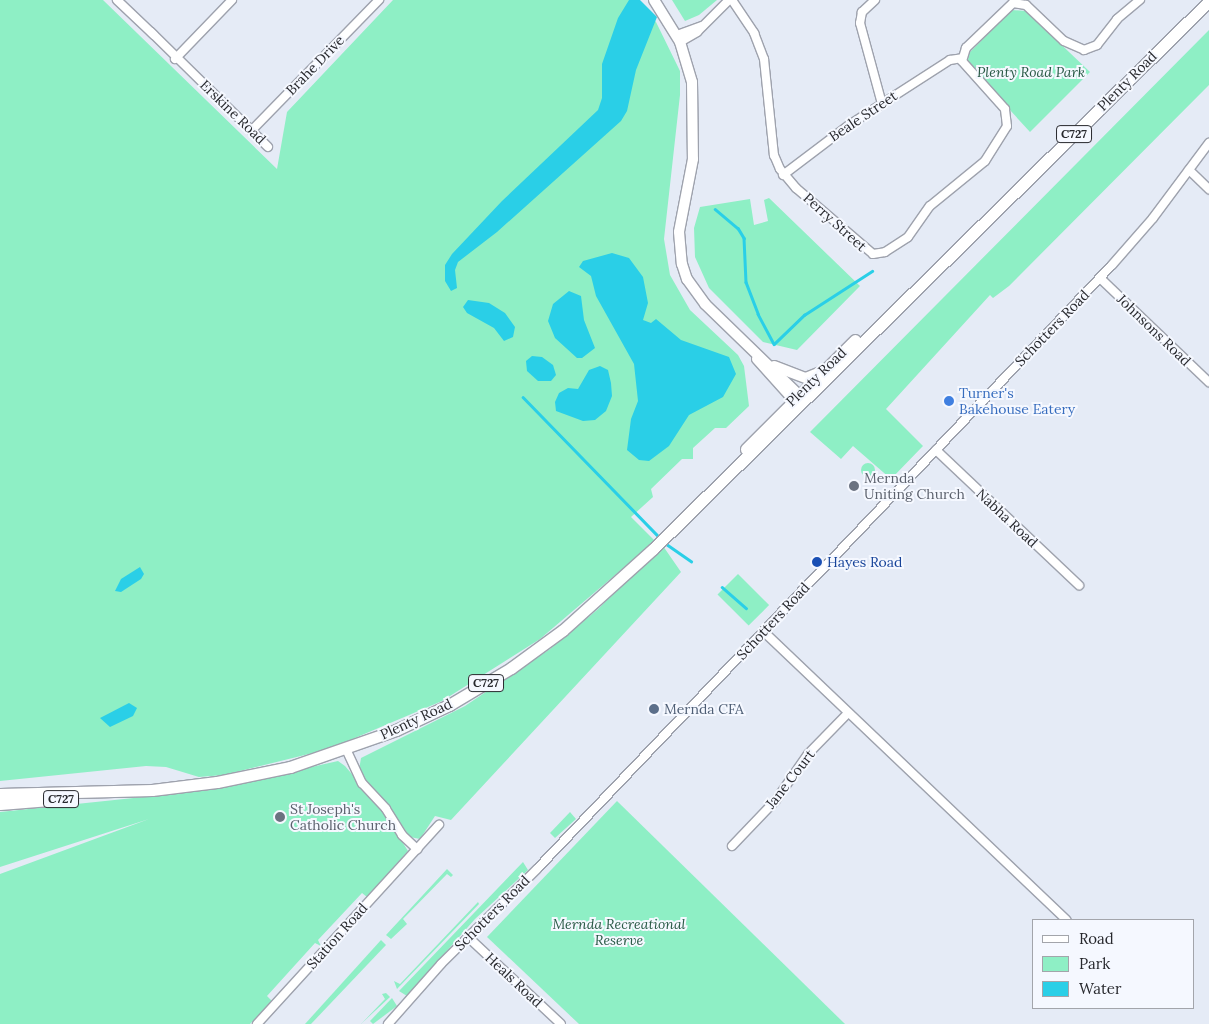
<!DOCTYPE html>
<style>
body{margin:0}
#map{position:relative;width:1209px;height:1024px;overflow:hidden;background:#e5ebf6;font-family:Lora,serif}
div>[style]{position:absolute}
[style*='--x']{left:calc(var(--x)*1px);top:calc(var(--y)*1px);width:calc(var(--w)*1px);rotate:calc(var(--a)*1deg)}
.green>*{inset:0;background:#8eefc5;transform-origin:0 0}
.round{border-radius:50%}
.water>*{inset:0;background:#2acfe7}
.stream>*{height:2.5px;margin:-1.25px;padding:0 1.25px;transform-origin:1.25px;border-radius:1.25px;background:#2acfe7}
.roads{filter:drop-shadow(1px 0 #9ea2ad) drop-shadow(-1px 0 #9ea2ad) drop-shadow(0 1px #9ea2ad) drop-shadow(0 -1px #9ea2ad)}
.street>*{height:8px;margin:-4px;padding:0 4px;transform-origin:4px;border-radius:4px;background:#fff}
.secondary>*{height:10px;margin:-5px;padding:0 5px;transform-origin:5px;border-radius:5px;background:#fff}
.primary>*{height:11px;margin:-5.5px;padding:0 5.5px;transform-origin:5.5px;border-radius:5.5px;background:#fff}
.dots>*{width:14px;height:14px;translate:-50% -50%;box-sizing:border-box;border:2px solid #f5f8ff;border-radius:50%}
span{translate:-50% -50%;white-space:nowrap;text-align:center;line-height:1.15;-webkit-text-stroke:4px #f5f8ff;paint-order:stroke}
.shield-label span{padding:1px 4px;background:#f5f8ff;border:1px solid;border-radius:4px;-webkit-text-stroke-width:0}
.shield-label{font-size:12px;color:#27282d;font-weight:700}
.street-label{font-size:14px;color:#27282d}
.park-label{font-size:14px;color:#295a46;font-style:italic}
.shop-label{font-size:14px;color:#366cbe}
.left{translate:0 -50%;text-align:left}
.worship-label{font-size:14px;color:#5b616d}
.transit-label{font-size:14px;color:#164399}
.service-label{font-size:14px;color:#4e5e75}
.legend{position:absolute;left:1032px;top:919px;width:162px;height:90px;box-sizing:border-box;background:#f5f8ff;border:1px solid #a3a5ab;margin:0;padding:6px 9px;list-style:none;font-size:15px;color:#27282d}
.legend li{display:flex;align-items:center;gap:10px;height:25px}
.legend b{width:25px;border:1px solid #a3a5ab}
</style>
<div id="map">
<div class="green">
<div style="clip-path:polygon(0 0,103px 0,277px 169px,287px 112px,393px 0,636px 0,656px 22px,680px 71px,680px 95px,664px 239px,670px 275px,690px 310px,738px 355px,744px 366px,749px 406px,726px 428px,715px 428px,693px 448px,693px 459px,682px 459px,651px 489px,653px 497px,631px 517px,655px 541px,540px 639px,442px 701px,329px 749px,224px 775px,199px 777px,166px 767px,146px 766px,0 781px)"></div>
<div style="clip-path:polygon(672px 0,717px 0,699px 15px,685px 21px)"></div>
<div style="clip-path:polygon(1012px 10px,1026px 11px,1090px 72px,1030px 132px,967px 63px,970px 52px)"></div>
<div style="clip-path:polygon(1209px 30px,1209px 85px,1009px 286px,993px 298px,990px 295px,886px 409px,923px 446px,891px 479px,853px 446px,841px 459px,810px 432px)"></div>
<div style="clip-path:polygon(769px 198px,860px 286px,797px 350px,763px 342px,709px 288px,695px 257px,694px 228px,700px 207px,750px 199px,754px 225px,768px 221px,764px 200px)"></div>
<div class="round" style="left:861px;top:463px;width:14px;height:14px"></div>
<div style="clip-path:polygon(663px 546px,681px 572px,451px 820px,435px 816px,420px 839px,410px 837px,390px 808px,365px 781px,359px 770px,361px 758px,465px 706px,550px 649px,597px 610px)"></div>
<div style="left:738px;top:574px;width:44px;height:29px;rotate:45deg"></div>
<div style="clip-path:polygon(338px 761px,345px 766px,380px 807px,408px 851px,367px 897px,362px 893px,318px 940px,321px 946px,315px 943px,267px 996px,272px 1001px,250px 1024px,0 1024px,0 874px,149px 819px,0 867px,0 812px,210px 790px)"></div>
<div style="clip-path:polygon(617px 801px,845px 1024px,579px 1024px,487px 937px)"></div>
<div style="clip-path:polygon(570px 812px,576px 819px,555px 838px,550px 833px)"></div>
<div style="clip-path:polygon(523px 862px,528px 870px,475px 919px,407px 996px,399px 991px)"></div>
<div style="clip-path:polygon(447px 869px,453px 875px,451px 877px,447px 874px,403px 919px,407px 924px,391px 939px,386px 935px)"></div>
<div style="clip-path:polygon(478px 902px,479px 904px,397px 989px,394px 981px,400px 984px)"></div>
<div style="clip-path:polygon(381px 940px,386px 945px,311px 1024px,305px 1024px)"></div>
<div style="clip-path:polygon(386px 993px,390px 997px,361px 1024px,385px 999px,382px 994px)"></div>
<div style="clip-path:polygon(392px 998px,397px 1006px,373px 1024px,370px 1021px)"></div>
</div>
<div class="water">
<div style="clip-path:polygon(629px 0,640px 0,657px 17px,636px 70px,627px 111px,621px 121px,497px 232px,458px 262px,455px 270px,457px 288px,451px 291px,445px 281px,445px 265px,452px 254px,502px 201px,598px 110px,602px 98px,602px 64px,618px 18px)"></div>
<div style="clip-path:polygon(612px 253px,629px 258px,643px 277px,648px 303px,643px 320px,651px 323px,656px 319px,681px 340px,729px 357px,736px 374px,723px 397px,689px 415px,669px 446px,649px 461px,639px 460px,627px 450px,631px 419px,638px 401px,634px 364px,596px 296px,591px 276px,579px 267px,583px 261px)"></div>
<div style="clip-path:polygon(569px 291px,581px 296px,584px 320px,595px 348px,582px 358px,577px 358px,555px 338px,548px 321px,553px 304px)"></div>
<div style="clip-path:polygon(468px 300px,489px 303px,505px 313px,515px 327px,513px 337px,504px 341px,494px 328px,467px 313px,463px 307px)"></div>
<div style="clip-path:polygon(532px 356px,542px 357px,553px 365px,556px 375px,551px 381px,538px 381px,527px 371px,526px 361px)"></div>
<div style="clip-path:polygon(600px 366px,608px 370px,611px 383px,612px 396px,606px 411px,595px 420px,583px 421px,556px 411px,555px 402px,559px 393px,568px 388px,578px 389px,589px 370px)"></div>
<div style="clip-path:polygon(140px 567px,144px 574px,141px 579px,121px 592px,115px 591px,121px 579px)"></div>
<div style="clip-path:polygon(129px 703px,137px 708px,133px 716px,110px 727px,100px 718px)"></div>
</div>
<div class="stream">
<div style="--x:715;--y:209;--w:30;--a:40"></div>
<div style="--x:738;--y:228;--w:12;--a:59"></div>
<div style="--x:744;--y:238;--w:44;--a:87.4"></div>
<div style="--x:746;--y:282;--w:34;--a:69"></div>
<div style="--x:758;--y:314;--w:34;--a:62"></div>
<div style="--x:774;--y:344;--w:42;--a:-44"></div>
<div style="--x:804;--y:315;--w:81;--a:-32.9"></div>
<div style="--x:523;--y:397;--w:195;--a:45.8"></div>
<div style="--x:665;--y:543;--w:32;--a:35"></div>
<div style="--x:722;--y:587;--w:32;--a:41"></div>
</div>
<div class="roads">
<div class="street">
<div style="--x:117;--y:0;--w:51;--a:43.4"></div>
<div style="--x:732;--y:0;--w:40;--a:56"></div>
<div style="--x:754;--y:33;--w:28;--a:69"></div>
<div style="--x:764;--y:59;--w:97;--a:84.1"></div>
<div style="--x:774;--y:155;--w:15;--a:67"></div>
<div style="--x:780;--y:169;--w:25;--a:50"></div>
<div style="--x:796;--y:188;--w:101;--a:40.6"></div>
<div style="--x:873;--y:254;--w:12;--a:-9"></div>
<div style="--x:885;--y:252;--w:27;--a:-33"></div>
<div style="--x:908;--y:237;--w:38;--a:-55"></div>
<div style="--x:930;--y:206;--w:71;--a:-39.3"></div>
<div style="--x:985;--y:161;--w:41;--a:-57.8"></div>
<div style="--x:1007;--y:126;--w:17;--a:-97"></div>
<div style="--x:1005;--y:109;--w:64;--a:-131.9"></div>
<div style="--x:875;--y:0;--w:18;--a:137"></div>
<div style="--x:862;--y:12;--w:11;--a:100"></div>
<div style="--x:860;--y:23;--w:84;--a:74.8"></div>
<div style="--x:151;--y:32;--w:164;--a:44.5"></div>
<div style="--x:677;--y:35;--w:27;--a:-20"></div>
<div style="--x:680;--y:42;--w:20;--a:-30"></div>
<div style="--x:697;--y:32;--w:45;--a:-45"></div>
<div style="--x:175;--y:59;--w:82;--a:-46"></div>
<div style="--x:962;--y:61;--w:14;--a:-73"></div>
<div style="--x:966;--y:48;--w:65;--a:-43.8"></div>
<div style="--x:1013;--y:3;--w:13;--a:9"></div>
<div style="--x:1026;--y:5;--w:52;--a:43.5"></div>
<div style="--x:1064;--y:41;--w:22;--a:24"></div>
<div style="--x:1084;--y:50;--w:14;--a:-21"></div>
<div style="--x:1097;--y:45;--w:33;--a:-52"></div>
<div style="--x:1117;--y:19;--w:30;--a:-40"></div>
<div style="--x:252;--y:130;--w:182;--a:-45.7"></div>
<div style="--x:1189;--y:170;--w:28;--a:44"></div>
<div style="--x:783;--y:175;--w:83;--a:-37.1"></div>
<div style="--x:849;--y:125;--w:120;--a:-32.8"></div>
<div style="--x:950;--y:60;--w:12;--a:-9"></div>
<div style="--x:1100;--y:278;--w:151;--a:43.7"></div>
<div style="--x:936;--y:450;--w:197;--a:43.4"></div>
<div style="--x:763;--y:631;--w:419;--a:43.6"></div>
<div style="--x:346;--y:749;--w:38;--a:65"></div>
<div style="--x:362;--y:783;--w:35;--a:47"></div>
<div style="--x:386;--y:809;--w:31;--a:58"></div>
<div style="--x:402;--y:835;--w:21;--a:43"></div>
<div style="--x:732;--y:846;--w:64;--a:-46.3"></div>
<div style="--x:776;--y:800;--w:56;--a:-55.2"></div>
<div style="--x:808;--y:754;--w:57;--a:-45.7"></div>
<div style="--x:468;--y:937;--w:127;--a:43.1"></div>
<div style="--x:257;--y:1024;--w:270;--a:-47.6"></div>
<div style="--x:388;--y:1024;--w:80;--a:-48.5"></div>
<div style="--x:441;--y:964;--w:135;--a:-44.7"></div>
<div style="--x:537;--y:869;--w:834;--a:-46.41"></div>
<div style="--x:1112;--y:265;--w:62;--a:-48.9"></div>
<div style="--x:1153;--y:218;--w:94;--a:-53.3"></div>
</div>
<div class="secondary">
<div style="--x:654;--y:0;--w:49;--a:58.2"></div>
<div style="--x:680;--y:42;--w:42;--a:73.3"></div>
<div style="--x:692;--y:82;--w:77;--a:89.3"></div>
<div style="--x:693;--y:159;--w:74;--a:100.9"></div>
<div style="--x:679;--y:232;--w:32;--a:85"></div>
<div style="--x:682;--y:264;--w:16;--a:72"></div>
<div style="--x:687;--y:279;--w:31;--a:54"></div>
<div style="--x:705;--y:304;--w:129;--a:44.1"></div>
<div style="--x:757;--y:359;--w:54;--a:48"></div>
<div style="--x:774;--y:366;--w:34;--a:21"></div>
<div style="--x:806;--y:378;--w:16;--a:-22"></div>
</div>
<div class="primary">
<div style="--x:746;--y:449;--w:154;--a:-45"></div>
<div style="--x:0;--y:794;--w:152;--a:-1.5"></div>
<div style="--x:152;--y:790;--w:65;--a:-7"></div>
<div style="--x:217;--y:782;--w:75;--a:-11.6"></div>
<div style="--x:290;--y:767;--w:112;--a:-19.2"></div>
<div style="--x:396;--y:730;--w:59;--a:-25.3"></div>
<div style="--x:449;--y:705;--w:72;--a:-30.8"></div>
<div style="--x:511;--y:668;--w:64;--a:-36.2"></div>
<div style="--x:563;--y:630;--w:121;--a:-42"></div>
<div style="--x:653;--y:549;--w:781;--a:-44.58"></div>
<div style="--x:0;--y:804;--w:62;--a:-4.6"></div>
</div>
</div>
<div class="dots">
<div style="left:949px;top:401px;background:#3f7fe0"></div>
<div style="left:854px;top:486px;background:#6b7280"></div>
<div style="left:817px;top:562px;background:#1a4fb4"></div>
<div style="left:654px;top:709px;background:#5c6f8a"></div>
<div style="left:280px;top:817px;background:#6b7280"></div>
</div>
<div class="shield-label">
<span style="left:1074px;top:134px">C727</span>
<span style="left:486px;top:683px">C727</span>
<span style="left:61px;top:799px">C727</span>
</div>
<div class="street-label">
<span style="left:315px;top:65px;rotate:-46deg">Brahe Drive</span>
<span style="left:1127px;top:81px;rotate:-45deg">Plenty Road</span>
<span style="left:233px;top:112px;rotate:44deg">Erskine Road</span>
<span style="left:863px;top:116px;rotate:-34deg">Beale Street</span>
<span style="left:835px;top:222px;rotate:42deg">Perry Street</span>
<span style="left:1052px;top:328px;rotate:-46deg">Schotters Road</span>
<span style="left:1154px;top:330px;rotate:44deg">Johnsons Road</span>
<span style="left:816px;top:377px;rotate:-44deg">Plenty Road</span>
<span style="left:1007px;top:518px;rotate:43deg">Nabha Road</span>
<span style="left:773px;top:621px;rotate:-47deg">Schotters Road</span>
<span style="left:416px;top:719px;rotate:-25deg">Plenty Road</span>
<span style="left:790px;top:779px;rotate:-52deg">Jane Court</span>
<span style="left:492px;top:913px;rotate:-45deg">Schotters Road</span>
<span style="left:337px;top:936px;rotate:-48deg">Station Road</span>
<span style="left:514px;top:980px;rotate:43deg">Heals Road</span>
</div>
<div class="park-label">
<span style="left:1031px;top:72px">Plenty Road Park</span>
<span style="left:619px;top:932px">Mernda Recreational<br>Reserve</span>
</div>
<div class="shop-label">
<span class="left" style="left:959px;top:401px">Turner's<br>Bakehouse Eatery</span>
</div>
<div class="worship-label">
<span class="left" style="left:864px;top:486px">Mernda<br>Uniting Church</span>
<span class="left" style="left:290px;top:817px">St Joseph's<br>Catholic Church</span>
</div>
<div class="transit-label">
<span class="left" style="left:827px;top:562px">Hayes Road</span>
</div>
<div class="service-label">
<span class="left" style="left:664px;top:709px">Mernda CFA</span>
</div>
<ul class="legend">
<li><b style="height:6px;background:#fff"></b>Road</li>
<li><b style="height:14px;background:#8eefc5"></b>Park</li>
<li><b style="height:14px;background:#2acfe7"></b>Water</li>
</ul>
</div>
